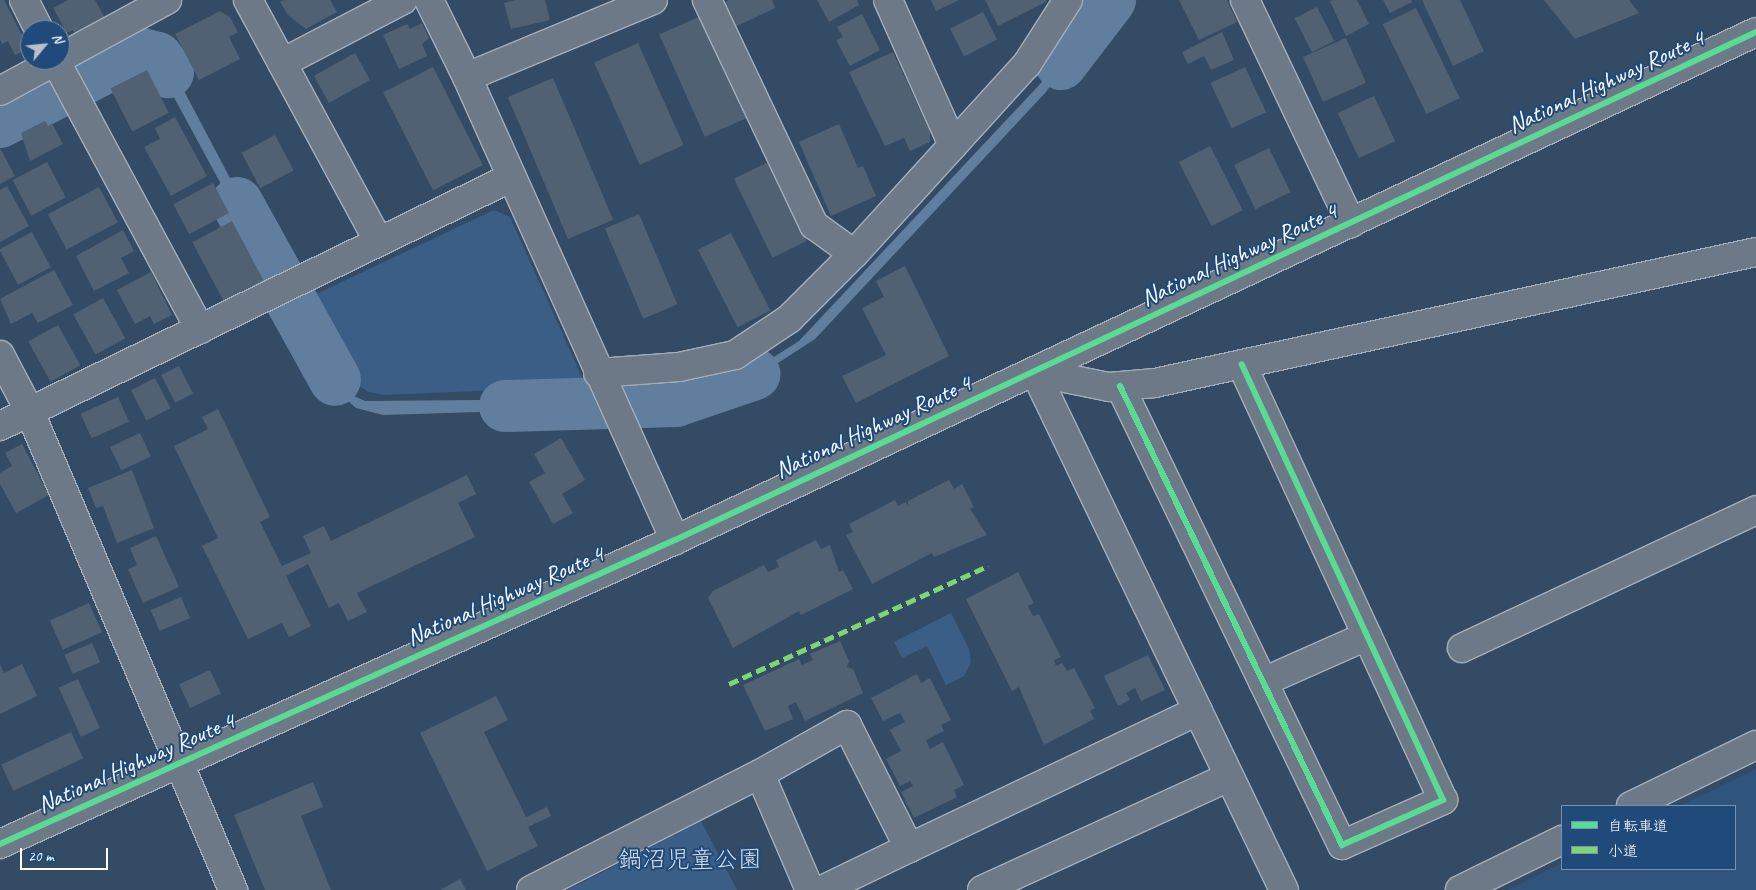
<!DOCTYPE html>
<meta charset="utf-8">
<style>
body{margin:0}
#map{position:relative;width:1756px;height:890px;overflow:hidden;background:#344b65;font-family:Caveat,"Klee One",sans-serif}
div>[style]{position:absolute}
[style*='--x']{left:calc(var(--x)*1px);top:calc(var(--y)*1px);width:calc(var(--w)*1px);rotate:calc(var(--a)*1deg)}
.built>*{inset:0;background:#2f557f}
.green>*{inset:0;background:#3b5e86}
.water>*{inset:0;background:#617e9e}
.river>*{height:52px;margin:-26px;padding:0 26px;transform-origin:26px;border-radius:26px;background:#617e9e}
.building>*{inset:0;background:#506174;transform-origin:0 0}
.roads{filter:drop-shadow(1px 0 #a4aeba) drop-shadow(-1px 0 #a4aeba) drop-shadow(0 1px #a4aeba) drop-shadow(0 -1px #a4aeba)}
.street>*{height:28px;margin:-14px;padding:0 14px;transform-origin:14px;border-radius:14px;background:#6d7986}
.secondary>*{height:28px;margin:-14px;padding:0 14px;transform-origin:14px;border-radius:14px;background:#6d7986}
.highway>*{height:28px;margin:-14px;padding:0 14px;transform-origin:14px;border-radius:14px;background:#6d7986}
.quiet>*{height:5px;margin-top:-2.5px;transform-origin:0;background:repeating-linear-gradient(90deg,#7fd670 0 10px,transparent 0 15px)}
.cycleway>*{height:6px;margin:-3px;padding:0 3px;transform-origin:3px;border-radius:3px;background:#5adb95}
span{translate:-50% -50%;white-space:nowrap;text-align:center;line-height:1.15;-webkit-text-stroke:4px #1f4a7a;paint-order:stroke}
.street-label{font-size:24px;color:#fff}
.park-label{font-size:24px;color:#d8dfe8}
.legend{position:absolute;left:1561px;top:805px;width:175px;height:65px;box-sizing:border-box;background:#1f4a7a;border:1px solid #7992af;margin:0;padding:6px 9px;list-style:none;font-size:15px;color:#fff}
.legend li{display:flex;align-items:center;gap:10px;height:25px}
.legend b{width:25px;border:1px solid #7992af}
.north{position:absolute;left:20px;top:20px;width:50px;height:50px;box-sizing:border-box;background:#1f4a7a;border:1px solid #7992af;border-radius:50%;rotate:62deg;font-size:14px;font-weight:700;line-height:20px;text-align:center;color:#fff}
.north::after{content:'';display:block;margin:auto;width:18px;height:22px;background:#b8c0c9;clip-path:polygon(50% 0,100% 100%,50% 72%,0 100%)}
.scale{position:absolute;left:20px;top:848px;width:88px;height:22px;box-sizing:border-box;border:2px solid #fff;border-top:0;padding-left:6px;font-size:15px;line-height:18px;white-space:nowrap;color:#fff;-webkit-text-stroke:4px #1f4a7a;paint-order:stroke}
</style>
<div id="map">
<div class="built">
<div style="clip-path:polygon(1756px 769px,1756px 890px,1507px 890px,1562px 863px,1562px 869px,1735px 869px,1735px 806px,1680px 806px)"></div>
</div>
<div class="green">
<div style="clip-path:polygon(494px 210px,510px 217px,586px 386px,385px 395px,369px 392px,356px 384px,310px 297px)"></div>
<div style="clip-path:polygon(951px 613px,969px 649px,971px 662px,964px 676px,946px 685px,927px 646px,902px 658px,894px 642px)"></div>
<div style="clip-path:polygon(701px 821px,737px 890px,567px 890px,593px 877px)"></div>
</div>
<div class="water">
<div style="clip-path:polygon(1098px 0,1109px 0,1046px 92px,815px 339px,764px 372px,731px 387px,701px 396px,653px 401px,653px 393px,699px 388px,755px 369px,799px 341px,1042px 82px)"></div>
<div style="clip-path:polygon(139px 49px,157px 54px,173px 70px,276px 265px,267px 269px,157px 66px,141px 59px,109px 72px,104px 63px)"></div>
<div style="clip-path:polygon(303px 316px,343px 384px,354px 396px,365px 401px,578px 399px,579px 409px,383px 415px,356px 408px,332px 387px,295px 320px)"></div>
</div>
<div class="river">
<div style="--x:1061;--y:64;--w:81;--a:-52.6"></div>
<div style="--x:0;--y:122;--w:152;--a:-27.4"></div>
<div style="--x:135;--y:52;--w:23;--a:15"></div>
<div style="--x:157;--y:58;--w:18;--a:52"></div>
<div style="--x:237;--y:203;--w:202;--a:61"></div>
<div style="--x:505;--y:406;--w:171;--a:-1.7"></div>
<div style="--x:676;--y:401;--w:83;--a:-18.9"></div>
</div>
<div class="building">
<div style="clip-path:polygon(0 0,4px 0,29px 49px,15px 55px,8px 41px,2px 44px,0 39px)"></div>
<div style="clip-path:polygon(68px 0,95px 0,107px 22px,77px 38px,73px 30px,67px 33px,53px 8px)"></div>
<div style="clip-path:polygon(284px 0,330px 0,337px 12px,306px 29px,288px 15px,280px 2px)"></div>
<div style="clip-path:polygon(516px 0,545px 0,550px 20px,511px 29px,504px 3px)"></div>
<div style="clip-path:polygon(729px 0,772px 0,775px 8px,735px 27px,724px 3px)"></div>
<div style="clip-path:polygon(817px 0,857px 0,859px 5px,829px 22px)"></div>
<div style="clip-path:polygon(931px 0,959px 0,936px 11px)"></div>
<div style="clip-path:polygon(985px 0,1046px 0,1046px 2px,998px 26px)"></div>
<div style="clip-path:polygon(1179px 0,1227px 0,1237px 22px,1199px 40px)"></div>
<div style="clip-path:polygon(1333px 0,1357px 0,1369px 24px,1346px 36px,1330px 1px)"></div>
<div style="clip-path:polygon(1383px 0,1411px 0,1412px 2px,1390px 13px)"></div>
<div style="clip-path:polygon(1422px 0,1460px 0,1484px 51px,1453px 66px)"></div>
<div style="clip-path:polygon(1544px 0,1629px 0,1639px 13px,1575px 39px)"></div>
<div style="left:1317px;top:7px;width:38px;height:25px;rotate:63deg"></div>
<div style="left:1416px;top:8px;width:100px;height:37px;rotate:64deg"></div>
<div style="clip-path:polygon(220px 11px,230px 17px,238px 32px,229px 37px,240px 59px,199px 80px,175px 34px)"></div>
<div style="left:983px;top:12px;width:31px;height:37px;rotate:63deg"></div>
<div style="clip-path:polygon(862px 14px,880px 50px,850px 66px,836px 40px,843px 37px,837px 27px)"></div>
<div style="left:703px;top:15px;width:112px;height:48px;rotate:66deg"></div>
<div style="clip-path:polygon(422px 23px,429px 38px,422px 44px,427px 56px,399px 69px,383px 35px,407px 24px,410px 29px)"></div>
<div style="clip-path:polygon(1222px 32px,1234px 60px,1211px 70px,1204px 56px,1188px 64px,1182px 52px)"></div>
<div style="left:1346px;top:38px;width:49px;height:47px;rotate:66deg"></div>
<div style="left:638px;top:43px;width:112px;height:48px;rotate:66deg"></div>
<div style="clip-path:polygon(893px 52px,930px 131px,930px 142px,910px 151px,904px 138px,885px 146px,849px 72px)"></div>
<div style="left:355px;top:53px;width:31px;height:47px;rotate:61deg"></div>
<div style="left:433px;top:67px;width:110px;height:56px;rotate:63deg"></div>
<div style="left:1245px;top:67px;width:50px;height:38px;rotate:65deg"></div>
<div style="left:147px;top:70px;width:48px;height:41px;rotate:63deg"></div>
<div style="left:553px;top:78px;width:154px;height:49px;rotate:67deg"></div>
<div style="left:1374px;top:96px;width:50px;height:40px;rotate:65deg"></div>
<div style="clip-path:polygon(175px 117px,207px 176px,171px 196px,144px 147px,160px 139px,155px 128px)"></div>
<div style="clip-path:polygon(45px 121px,48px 126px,52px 123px,63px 144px,30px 161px,21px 133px)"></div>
<div style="clip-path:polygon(839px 124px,858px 168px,863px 166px,876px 196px,831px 216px,799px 142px)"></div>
<div style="left:275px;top:135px;width:40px;height:38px;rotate:62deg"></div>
<div style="left:1210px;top:146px;width:72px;height:35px;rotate:63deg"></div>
<div style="clip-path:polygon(0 148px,15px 176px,0 184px)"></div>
<div style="left:1269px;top:148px;width:49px;height:39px;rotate:64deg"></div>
<div style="left:47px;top:162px;width:40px;height:39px;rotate:62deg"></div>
<div style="left:768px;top:162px;width:88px;height:38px;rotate:64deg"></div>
<div style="left:213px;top:183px;width:34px;height:45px;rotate:62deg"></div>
<div style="clip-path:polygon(7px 186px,29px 226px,0 242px,0 190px)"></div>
<div style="left:99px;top:187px;width:40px;height:58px;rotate:62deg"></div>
<div style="left:639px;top:214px;width:98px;height:37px;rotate:67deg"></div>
<div style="left:232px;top:221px;width:67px;height:45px;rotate:62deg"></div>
<div style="clip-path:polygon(123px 230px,134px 251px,121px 258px,129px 273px,94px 291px,76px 256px)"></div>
<div style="left:32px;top:232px;width:40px;height:37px;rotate:62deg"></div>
<div style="left:731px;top:233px;width:87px;height:37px;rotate:63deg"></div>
<div style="clip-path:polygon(905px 266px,949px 356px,856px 403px,842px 376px,886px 355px,862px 308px,884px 297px,876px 281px)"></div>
<div style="clip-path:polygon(54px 270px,73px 305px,38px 323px,32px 313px,11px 324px,0 299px)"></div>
<div style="clip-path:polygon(151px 272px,172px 315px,154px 324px,150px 316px,135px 324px,117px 290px)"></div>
<div style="left:103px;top:298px;width:46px;height:34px;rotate:61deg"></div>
<div style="left:58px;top:325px;width:46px;height:34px;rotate:61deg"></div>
<div style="left:179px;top:366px;width:31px;height:20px;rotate:63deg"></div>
<div style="left:155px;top:378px;width:34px;height:27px;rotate:63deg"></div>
<div style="left:118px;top:397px;width:27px;height:41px;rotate:66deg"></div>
<div style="clip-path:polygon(218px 409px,270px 517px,260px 522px,282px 566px,311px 553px,303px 536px,324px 526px,331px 541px,467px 475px,476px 494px,458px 503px,475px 537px,357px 593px,367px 612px,348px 621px,339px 603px,329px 608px,308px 564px,286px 576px,311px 626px,289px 637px,282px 623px,248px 639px,202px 546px,218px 538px,174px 446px,208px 429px,202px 417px)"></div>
<div style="left:140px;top:433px;width:26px;height:33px;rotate:65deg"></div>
<div style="clip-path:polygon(561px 438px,585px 480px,562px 494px,573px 513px,553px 524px,529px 482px,545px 473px,534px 454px)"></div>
<div style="clip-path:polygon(22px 444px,49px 495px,16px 513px,0 484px,0 473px,12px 466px,5px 453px)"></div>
<div style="clip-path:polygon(132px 470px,154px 528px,117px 543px,103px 506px,96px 508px,88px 488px)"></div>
<div style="clip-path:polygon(949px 480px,954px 489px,962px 484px,974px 507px,970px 509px,987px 535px,934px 557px,932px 553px,872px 584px,846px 535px,853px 532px,849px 524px,895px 500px,898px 506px,906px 502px,908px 506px,908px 501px)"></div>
<div style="clip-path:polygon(156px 536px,179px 587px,143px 603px,128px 569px,137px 565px,130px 548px)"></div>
<div style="clip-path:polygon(816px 540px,821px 549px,830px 545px,839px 572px,843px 570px,853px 589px,801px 615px,799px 611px,733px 648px,708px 598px,713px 591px,764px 565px,768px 572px,779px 567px,776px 560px)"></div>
<div style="clip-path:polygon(1018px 572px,1034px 603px,1028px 606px,1033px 616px,1039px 614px,1061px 657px,1054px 660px,1056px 666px,1062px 663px,1067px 671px,1074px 668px,1095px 708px,1090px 711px,1094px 719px,1044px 745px,1019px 687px,1012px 691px,966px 599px)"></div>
<div style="left:181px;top:597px;width:23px;height:33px;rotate:67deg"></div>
<div style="left:89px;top:603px;width:32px;height:43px;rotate:66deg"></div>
<div style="clip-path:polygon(840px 641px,849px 661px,847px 667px,853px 669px,863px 693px,805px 721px,796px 702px,788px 706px,793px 719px,765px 731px,743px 685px,799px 659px,802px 665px,813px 660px,810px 654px)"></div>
<div style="left:92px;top:643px;width:21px;height:30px;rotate:67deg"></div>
<div style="clip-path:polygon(1148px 655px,1165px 690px,1141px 701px,1135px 688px,1126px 693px,1130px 700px,1118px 706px,1104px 676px)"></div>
<div style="clip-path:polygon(22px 664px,37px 696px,0 714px,0 665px,4px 673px)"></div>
<div style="left:210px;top:670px;width:26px;height:34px;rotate:65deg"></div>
<div style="clip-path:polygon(917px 674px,921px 683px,930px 678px,951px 720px,941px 725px,944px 731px,926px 740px,930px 749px,943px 742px,964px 785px,954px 790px,957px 797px,914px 818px,901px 792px,913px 786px,910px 781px,900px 786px,886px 759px,901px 751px,890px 730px,905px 722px,900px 713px,883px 721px,871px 698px)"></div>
<div style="left:78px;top:679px;width:54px;height:21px;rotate:66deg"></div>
<div style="clip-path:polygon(496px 696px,508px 720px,484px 732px,526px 817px,547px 807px,551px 816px,528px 827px,538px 846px,487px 871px,420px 733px)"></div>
<div style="left:71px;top:732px;width:29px;height:77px;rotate:65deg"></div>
<div style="clip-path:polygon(313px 782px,323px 807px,301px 816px,331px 890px,265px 890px,234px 815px)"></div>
<div style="clip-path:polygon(460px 879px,466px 890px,440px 890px)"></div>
</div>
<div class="roads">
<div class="street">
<div style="--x:24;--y:0;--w:34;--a:63"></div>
<div style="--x:248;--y:0;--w:273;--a:61.6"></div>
<div style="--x:429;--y:0;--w:86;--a:63.7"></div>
<div style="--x:653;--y:0;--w:201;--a:157.5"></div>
<div style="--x:467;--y:77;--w:508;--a:65.81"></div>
<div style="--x:707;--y:0;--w:249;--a:64.6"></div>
<div style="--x:814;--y:225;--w:49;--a:35.9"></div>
<div style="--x:854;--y:254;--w:257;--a:-47.7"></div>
<div style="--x:1027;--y:64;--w:76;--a:-57.4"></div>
<div style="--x:888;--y:0;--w:159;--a:65.9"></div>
<div style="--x:1245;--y:0;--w:247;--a:64.6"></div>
<div style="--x:60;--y:58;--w:122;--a:-28.5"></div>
<div style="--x:55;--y:60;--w:306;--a:61.7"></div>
<div style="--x:282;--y:63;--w:136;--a:-27.5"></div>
<div style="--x:0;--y:91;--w:65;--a:-28.5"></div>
<div style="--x:0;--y:355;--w:62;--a:62.2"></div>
<div style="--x:29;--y:410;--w:522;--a:66.97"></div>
<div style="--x:1035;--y:372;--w:575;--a:64.33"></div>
<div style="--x:598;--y:373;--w:81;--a:-4.2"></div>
<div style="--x:679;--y:367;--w:57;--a:-12.1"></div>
<div style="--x:735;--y:355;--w:65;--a:-33.7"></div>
<div style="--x:789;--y:319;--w:92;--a:-45"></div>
<div style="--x:1120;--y:386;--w:510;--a:64.19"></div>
<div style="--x:1342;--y:845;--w:111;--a:-24"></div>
<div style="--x:1443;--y:800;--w:480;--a:-114.8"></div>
<div style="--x:0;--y:426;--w:567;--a:-25.93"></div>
<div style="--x:1462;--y:648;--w:325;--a:-25.1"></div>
<div style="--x:1263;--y:682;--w:114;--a:-23.9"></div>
<div style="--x:760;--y:774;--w:126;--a:66.7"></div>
<div style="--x:531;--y:890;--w:257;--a:-26.9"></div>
<div style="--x:760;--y:774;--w:100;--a:-29.4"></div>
<div style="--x:847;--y:725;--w:138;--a:63.2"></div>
<div style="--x:909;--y:848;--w:320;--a:-25.4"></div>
<div style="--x:822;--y:890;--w:97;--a:-25.8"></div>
<div style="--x:982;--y:890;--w:272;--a:-24.6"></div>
</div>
<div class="secondary">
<div style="--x:1035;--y:372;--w:76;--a:11.5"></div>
<div style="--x:1109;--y:387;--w:46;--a:-5"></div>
<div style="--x:1155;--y:383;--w:615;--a:-12.3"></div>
<div style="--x:1631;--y:806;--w:139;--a:-26"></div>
<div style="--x:1460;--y:890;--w:114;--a:-26.1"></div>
</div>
<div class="highway">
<div style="--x:0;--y:844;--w:740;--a:-24.25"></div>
<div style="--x:675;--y:540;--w:1194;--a:-25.17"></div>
</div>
</div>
<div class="quiet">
<div style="--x:729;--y:684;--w:285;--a:-24.5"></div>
</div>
<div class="cycleway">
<div style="--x:1120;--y:386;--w:510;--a:64.19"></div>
<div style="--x:1342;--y:845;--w:111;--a:-24"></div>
<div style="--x:1443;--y:800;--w:480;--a:-114.8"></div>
<div style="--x:0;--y:844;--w:740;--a:-24.25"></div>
<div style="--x:675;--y:540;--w:1194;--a:-25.17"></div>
</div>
<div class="street-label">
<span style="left:1606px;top:82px;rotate:-25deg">National Highway Route 4</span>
<span style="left:1239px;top:255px;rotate:-25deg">National Highway Route 4</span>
<span style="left:873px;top:427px;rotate:-25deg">National Highway Route 4</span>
<span style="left:505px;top:596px;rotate:-24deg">National Highway Route 4</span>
<span style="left:136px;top:763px;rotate:-24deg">National Highway Route 4</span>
</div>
<div class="park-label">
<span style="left:690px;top:860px">鍋沼児童公園</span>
</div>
<ul class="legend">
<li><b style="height:6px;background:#5adb95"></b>自転車道</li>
<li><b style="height:6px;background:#7fd670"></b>小道</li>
</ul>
<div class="north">N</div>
<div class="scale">20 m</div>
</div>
